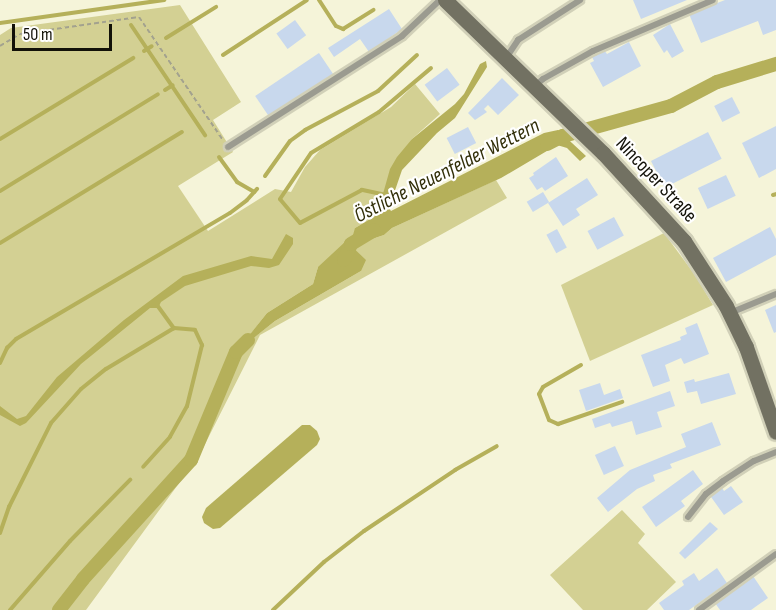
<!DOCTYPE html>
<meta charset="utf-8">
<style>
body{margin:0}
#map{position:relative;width:776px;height:610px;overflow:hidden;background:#f5f4d9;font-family:"Sofia Sans Condensed",sans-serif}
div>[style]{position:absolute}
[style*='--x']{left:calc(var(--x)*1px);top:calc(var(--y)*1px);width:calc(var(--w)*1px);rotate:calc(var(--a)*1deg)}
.green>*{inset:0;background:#d3d093}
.water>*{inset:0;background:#b5b05a}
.stream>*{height:4px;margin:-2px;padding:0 2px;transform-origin:2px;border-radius:2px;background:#b5b05a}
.canal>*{height:14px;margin:-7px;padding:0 7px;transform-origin:7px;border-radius:7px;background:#b5b05a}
.building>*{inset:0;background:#c8d8ed;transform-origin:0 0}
.path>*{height:2px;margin-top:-1px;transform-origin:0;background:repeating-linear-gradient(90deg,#a3a28e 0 4.5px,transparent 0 7.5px)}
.roads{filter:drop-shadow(2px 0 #d1d0b8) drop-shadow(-2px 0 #d1d0b8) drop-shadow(0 2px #d1d0b8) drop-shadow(0 -2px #d1d0b8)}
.lane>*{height:6px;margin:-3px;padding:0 3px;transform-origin:3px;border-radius:3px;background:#9b9b90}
.secondary>*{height:15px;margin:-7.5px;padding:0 7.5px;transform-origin:7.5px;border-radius:7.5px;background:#727162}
.trees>*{width:10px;height:10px;margin:-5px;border-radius:50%;background:#969362}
span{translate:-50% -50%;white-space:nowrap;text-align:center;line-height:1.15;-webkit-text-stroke:4.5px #fff;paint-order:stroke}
.street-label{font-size:20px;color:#121108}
.water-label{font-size:21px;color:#322f09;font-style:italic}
.scale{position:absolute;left:12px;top:24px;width:100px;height:27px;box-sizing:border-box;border:3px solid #121108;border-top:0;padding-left:8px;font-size:18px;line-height:21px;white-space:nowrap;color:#121108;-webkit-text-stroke:4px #fff;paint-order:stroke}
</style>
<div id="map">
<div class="green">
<div style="clip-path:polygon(evenodd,180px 5px,241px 102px,213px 120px,233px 152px,178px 186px,208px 231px,275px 189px,291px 192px,305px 167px,320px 150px,391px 107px,415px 84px,440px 114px,412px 139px,382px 197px,377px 215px,355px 228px,363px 242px,384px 235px,392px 228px,496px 180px,507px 198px,260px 335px,199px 456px,86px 610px,0 610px,0 35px,11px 28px,180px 5px,318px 267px,361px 271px,275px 321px,238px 350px,267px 313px,313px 284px,318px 267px)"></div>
<div style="clip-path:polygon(664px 233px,695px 275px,713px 305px,590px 361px,561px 285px)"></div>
<div style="clip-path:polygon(622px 510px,645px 534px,638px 543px,676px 582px,647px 610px,583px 610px,550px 575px)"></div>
</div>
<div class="water">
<div style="clip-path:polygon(486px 61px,487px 67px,455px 118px,437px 133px,402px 170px,389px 208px,391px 211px,544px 133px,558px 130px,586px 156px,580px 161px,567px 148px,557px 145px,501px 178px,392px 228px,384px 235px,363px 242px,353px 235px,355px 228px,377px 215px,390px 169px,397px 157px,412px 139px,455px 104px,464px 94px,480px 64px)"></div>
<div style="clip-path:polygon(286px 234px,293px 238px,293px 244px,279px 265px,269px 268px,251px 266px,185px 286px,161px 302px,158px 308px,150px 308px,81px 364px,26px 423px,20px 426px,0 415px,0 406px,17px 419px,26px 416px,57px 377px,124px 320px,183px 276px,251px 256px,272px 259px)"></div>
<div style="clip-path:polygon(346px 241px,366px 260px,361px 271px,275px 321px,236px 352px,267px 313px,313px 284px,318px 267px)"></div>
<div style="clip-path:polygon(302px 425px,310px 425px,317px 431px,320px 439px,317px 445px,220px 528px,213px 529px,204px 523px,202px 517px,206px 508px)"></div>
</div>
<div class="stream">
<div style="--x:319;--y:0;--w:31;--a:57"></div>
<div style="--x:336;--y:26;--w:8;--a:23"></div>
<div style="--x:343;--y:29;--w:36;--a:-32"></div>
<div style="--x:0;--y:23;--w:166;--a:-8"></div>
<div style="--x:131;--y:25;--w:133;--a:56.1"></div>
<div style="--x:166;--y:38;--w:59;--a:-31.8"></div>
<div style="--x:144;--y:51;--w:9;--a:-32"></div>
<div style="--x:223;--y:55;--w:100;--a:-33.2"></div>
<div style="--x:165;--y:90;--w:9;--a:-32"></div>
<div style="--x:0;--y:139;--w:156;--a:-31.3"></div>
<div style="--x:219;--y:157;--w:31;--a:54"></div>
<div style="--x:237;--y:182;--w:20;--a:30"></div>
<div style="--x:265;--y:176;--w:43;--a:-54.5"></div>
<div style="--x:290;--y:141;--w:19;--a:-36"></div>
<div style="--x:305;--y:130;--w:83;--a:-28.1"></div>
<div style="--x:378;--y:91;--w:53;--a:-42.7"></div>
<div style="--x:0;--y:191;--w:185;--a:-31.5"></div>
<div style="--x:386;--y:195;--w:25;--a:-168"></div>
<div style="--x:362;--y:190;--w:70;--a:152"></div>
<div style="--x:300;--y:223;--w:31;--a:-130"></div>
<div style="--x:280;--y:199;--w:55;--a:-56"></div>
<div style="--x:311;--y:153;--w:79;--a:-31.1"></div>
<div style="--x:379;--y:112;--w:68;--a:-40.2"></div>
<div style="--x:773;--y:195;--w:3;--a:-18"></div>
<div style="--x:0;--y:243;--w:213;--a:-31.4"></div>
<div style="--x:157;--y:305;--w:29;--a:54"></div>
<div style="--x:0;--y:363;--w:17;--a:-65"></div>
<div style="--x:7;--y:348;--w:13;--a:-45"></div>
<div style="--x:16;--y:339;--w:248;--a:-30.5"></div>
<div style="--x:230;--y:213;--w:21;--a:-37"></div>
<div style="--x:247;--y:200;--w:15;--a:-48"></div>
<div style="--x:581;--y:365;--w:44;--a:149.9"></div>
<div style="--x:543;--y:387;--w:8;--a:120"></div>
<div style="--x:539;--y:394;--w:28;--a:69"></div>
<div style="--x:549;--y:420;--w:10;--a:24"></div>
<div style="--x:558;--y:424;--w:68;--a:-19"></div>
<div style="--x:0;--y:533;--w:28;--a:-71"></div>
<div style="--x:9;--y:507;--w:94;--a:-63.4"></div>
<div style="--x:51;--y:423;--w:45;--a:-48.6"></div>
<div style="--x:81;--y:389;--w:32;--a:-39"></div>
<div style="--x:106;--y:369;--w:79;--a:-31.1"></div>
<div style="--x:174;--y:328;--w:21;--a:5"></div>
<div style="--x:195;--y:330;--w:17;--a:65"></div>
<div style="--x:202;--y:345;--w:63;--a:103.8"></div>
<div style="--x:187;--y:406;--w:35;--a:119"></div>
<div style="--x:170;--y:437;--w:40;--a:132"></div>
<div style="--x:10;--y:610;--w:91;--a:-49"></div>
<div style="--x:70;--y:541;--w:86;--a:-45.5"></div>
<div style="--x:273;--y:610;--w:70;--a:-43.3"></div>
<div style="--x:324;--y:562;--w:51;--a:-37.8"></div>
<div style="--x:364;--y:531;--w:110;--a:-33.8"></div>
<div style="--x:455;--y:470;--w:48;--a:-29.7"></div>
</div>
<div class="canal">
<div style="--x:547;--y:144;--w:18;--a:-27"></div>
<div style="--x:563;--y:136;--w:112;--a:-15.5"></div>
<div style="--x:671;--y:106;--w:52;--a:-27.6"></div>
<div style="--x:717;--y:82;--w:62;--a:-17"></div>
<div style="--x:344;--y:260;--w:17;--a:-66"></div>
<div style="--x:351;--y:244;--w:27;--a:-31"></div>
<div style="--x:59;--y:610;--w:39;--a:-52"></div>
<div style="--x:83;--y:579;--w:161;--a:-47.8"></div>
<div style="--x:191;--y:460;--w:117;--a:-67.4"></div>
<div style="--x:236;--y:352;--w:17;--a:-45"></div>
</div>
<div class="building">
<div style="clip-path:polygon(633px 0,687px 0,641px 19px)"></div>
<div style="clip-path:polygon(725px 0,776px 0,776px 30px,763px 35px,758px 21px,701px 43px,689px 14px)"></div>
<div style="clip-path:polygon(389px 9px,402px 29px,369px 52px,360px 39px,334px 57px,328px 48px)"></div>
<div style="left:295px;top:20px;width:19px;height:23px;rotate:54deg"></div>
<div style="clip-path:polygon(670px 24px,684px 51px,672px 58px,667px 50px,664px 53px,653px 35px)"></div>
<div style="clip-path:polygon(629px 42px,641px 66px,603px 87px,590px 63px,594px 61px,592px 57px,604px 50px,607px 54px)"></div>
<div style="left:319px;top:53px;width:25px;height:77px;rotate:56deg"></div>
<div style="left:447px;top:68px;width:21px;height:28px;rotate:53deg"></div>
<div style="clip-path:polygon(502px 78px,519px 95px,498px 115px,488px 105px,484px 109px,487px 112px,475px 120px,468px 113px)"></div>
<div style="left:732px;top:97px;width:18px;height:20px;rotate:63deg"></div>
<div style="clip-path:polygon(776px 126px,776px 169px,759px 178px,742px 143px)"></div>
<div style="left:468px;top:127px;width:18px;height:24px;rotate:63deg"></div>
<div style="left:708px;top:132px;width:30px;height:64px;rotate:63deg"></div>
<div style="clip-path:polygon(556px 157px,568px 176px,545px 191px,542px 187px,537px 190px,529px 178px,534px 175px,533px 173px)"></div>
<div style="left:726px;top:175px;width:23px;height:31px;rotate:65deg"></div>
<div style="clip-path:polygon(587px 178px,598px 195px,576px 209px,580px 215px,563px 226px,548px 203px)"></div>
<div style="left:543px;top:192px;width:12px;height:19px;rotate:59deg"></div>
<div style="left:614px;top:217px;width:21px;height:30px;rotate:62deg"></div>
<div style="clip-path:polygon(770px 227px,776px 239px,776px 255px,726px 282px,713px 258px)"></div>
<div style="left:557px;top:229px;width:21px;height:12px;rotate:62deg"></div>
<div style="clip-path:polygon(776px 305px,776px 332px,774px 333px,765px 310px)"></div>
<div style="clip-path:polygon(697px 323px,709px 354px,684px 364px,681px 358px,665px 365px,670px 381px,653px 387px,641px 355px,681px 340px,680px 337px,687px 334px,685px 328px)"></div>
<div style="clip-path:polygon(729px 373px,736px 394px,701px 404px,697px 391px,687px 393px,684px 382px,694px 379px,695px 382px)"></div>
<div style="clip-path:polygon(600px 383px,604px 395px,620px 389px,623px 398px,586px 411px,579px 390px)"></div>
<div style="clip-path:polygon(670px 391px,675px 406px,657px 412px,662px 427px,636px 435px,632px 421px,612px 427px,610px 423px,595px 428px,592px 419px)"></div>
<div style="clip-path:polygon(712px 422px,721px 445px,670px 464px,672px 468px,653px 475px,655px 481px,637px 489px,608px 512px,597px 498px,630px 470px,686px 447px,681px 434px)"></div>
<div style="left:615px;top:446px;width:22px;height:22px;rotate:66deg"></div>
<div style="clip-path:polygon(693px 470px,703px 484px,681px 501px,685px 506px,656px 527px,642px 507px)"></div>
<div style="clip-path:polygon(731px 486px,743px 502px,724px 515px,711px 497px,722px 488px,724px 491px)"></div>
<div style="clip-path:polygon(710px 522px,718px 529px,685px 559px,679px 553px)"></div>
<div style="clip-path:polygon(717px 568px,727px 583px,689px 610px,664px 610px,659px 603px,684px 585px,682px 581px,694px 573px,699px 581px)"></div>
<div style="clip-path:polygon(753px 576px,768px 598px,751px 610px,720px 610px,715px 603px)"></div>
</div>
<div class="path">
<div style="--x:0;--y:46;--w:23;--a:-31"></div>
<div style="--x:20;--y:34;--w:120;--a:-8.1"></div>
<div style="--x:139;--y:17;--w:149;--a:55.7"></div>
</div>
<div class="roads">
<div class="lane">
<div style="--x:506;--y:58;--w:22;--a:-56"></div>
<div style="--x:518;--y:40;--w:74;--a:-32.8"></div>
<div style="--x:534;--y:87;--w:12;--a:-42"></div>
<div style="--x:543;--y:79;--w:57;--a:-29.2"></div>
<div style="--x:593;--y:51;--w:130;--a:-23"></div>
<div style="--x:228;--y:147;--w:206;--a:-32.5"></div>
<div style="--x:402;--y:36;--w:52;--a:-43.5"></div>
<div style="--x:730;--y:313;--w:50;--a:-22.4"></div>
<div style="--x:688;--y:517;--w:29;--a:-52"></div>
<div style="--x:706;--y:494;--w:21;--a:-37"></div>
<div style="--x:723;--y:481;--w:37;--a:-33"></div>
<div style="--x:754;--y:461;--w:24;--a:-22"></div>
<div style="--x:699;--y:610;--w:95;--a:-36"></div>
</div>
<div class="secondary">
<div style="--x:445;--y:0;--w:220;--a:44.1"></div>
<div style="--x:603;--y:153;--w:120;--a:47.4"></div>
<div style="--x:684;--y:241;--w:77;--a:57.1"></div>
<div style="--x:726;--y:306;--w:46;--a:64"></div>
<div style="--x:746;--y:347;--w:90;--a:70.6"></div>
</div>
</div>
<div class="trees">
<div style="left:623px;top:148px"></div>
</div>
<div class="street-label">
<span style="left:656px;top:180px;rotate:47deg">Nincoper Straße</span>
</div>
<div class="water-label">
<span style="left:447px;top:171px;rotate:-27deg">Östliche Neuenfelder Wettern</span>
</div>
<div class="scale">50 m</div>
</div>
